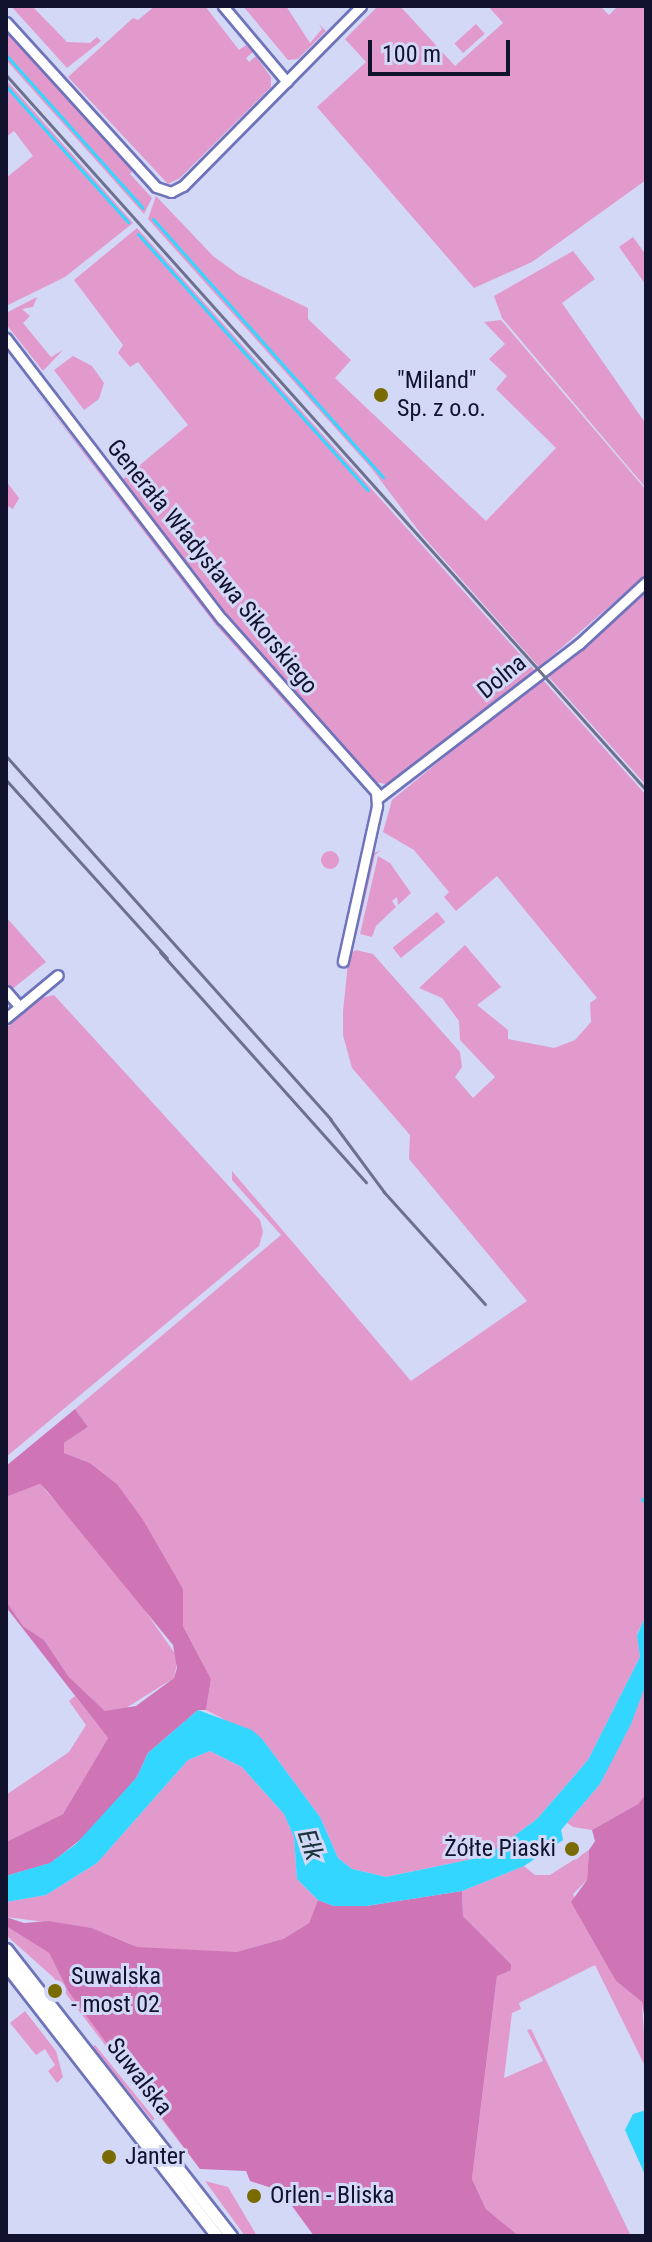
<!DOCTYPE html>
<meta charset="utf-8">
<style>
body{margin:0}
#map{position:relative;width:652px;height:2242px;overflow:hidden;background:#d3d8f7;font-family:"Roboto Condensed",sans-serif}
div>[style]{position:absolute}
[style*='--x']{left:calc(var(--x)*1px);top:calc(var(--y)*1px);width:calc(var(--w)*1px);rotate:calc(var(--a)*1deg)}
.green>*{inset:0;background:#e299cc;transform-origin:0 0}
.round{border-radius:50%}
.forest>*{inset:0;background:#cf75b5}
.water>*{inset:0;background:#32d6fe}
.stream>*{height:3px;margin:-1.5px;padding:0 1.5px;transform-origin:1.5px;border-radius:1.5px;background:#32d6fe}
.roads{filter:drop-shadow(2px 0 #6e73ba) drop-shadow(-2px 0 #6e73ba) drop-shadow(0 2px #6e73ba) drop-shadow(0 -2px #6e73ba)}
.minor>*{height:9px;margin:-4.5px;padding:0 4.5px;transform-origin:4.5px;border-radius:4.5px;background:#fff}
.tertiary>*{height:11px;margin:-5.5px;padding:0 5.5px;transform-origin:5.5px;border-radius:5.5px;background:#fff}
.rail>*{height:3px;margin:-1.5px;padding:0 1.5px;transform-origin:1.5px;border-radius:1.5px;background:#6e718e}
.dots>*{width:22px;height:22px;translate:-50% -50%;box-sizing:border-box;border:4px solid #d3d8f7;border-radius:50%}
span{translate:-50% -50%;white-space:nowrap;text-align:center;line-height:1.15;-webkit-text-stroke:6px #d3d8f7;paint-order:stroke}
.poi-label{font-size:24px;color:#11122d}
.left{translate:0 -50%;text-align:left}
.right{translate:-100% -50%;text-align:right}
.street-label{font-size:24px;color:#11122d}
.water-label{font-size:26px;color:#1b343b;font-style:italic}
.frame{position:absolute;inset:0;border:8px solid #11122d;pointer-events:none}
.scale{position:absolute;left:368px;top:40px;width:142px;height:36px;box-sizing:border-box;border:4px solid #11122d;border-top:0;padding-left:10px;font-size:24px;line-height:28px;white-space:nowrap;color:#11122d;-webkit-text-stroke:6px #d3d8f7;paint-order:stroke}
</style>
<div id="map">
<div class="green">
<div style="clip-path:polygon(11px 6px,32px 6px,67px 42px,90px 43px,97px 37px,101px 41px,67px 68px)"></div>
<div style="clip-path:polygon(155px 6px,205px 6px,239px 50px,246px 45px,253px 52px,246px 58px,249px 62px,256px 56px,271px 77px,271px 87px,180px 178px,168px 184px,68px 77px,133px 18px,138px 20px)"></div>
<div style="clip-path:polygon(243px 6px,286px 6px,310px 43px,322px 29px,319px 24px,326px 31px,298px 59px,288px 60px)"></div>
<div style="clip-path:polygon(378px 6px,400px 6px,455px 66px,503px 23px,488px 6px,600px 6px,609px 15px,618px 6px,646px 6px,646px 180px,532px 262px,474px 288px,317px 107px,366px 62px,345px 39px)"></div>
<div style="left:476px;top:24px;width:13px;height:29px;rotate:48deg"></div>
<div style="clip-path:polygon(6px 30px,133px 170px,130px 174px,152px 198px,144px 214px,6px 60px)"></div>
<div style="clip-path:polygon(6px 80px,133px 223px,65px 277px,6px 306px,6px 178px,33px 156px,14px 131px,6px 137px)"></div>
<div style="clip-path:polygon(156px 196px,213px 256px,239px 275px,308px 308px,308px 319px,351px 360px,335px 378px,486px 521px,556px 448px,496px 389px,507px 376px,489px 359px,505px 344px,484px 322px,501px 320px,646px 490px,646px 575px,539px 667px,421px 534px,372px 469px,148px 219px)"></div>
<div style="clip-path:polygon(137px 228px,535px 671px,391px 785px,375px 782px,242px 634px,123px 479px,188px 425px,138px 362px,130px 367px,118px 353px,123px 345px,74px 280px)"></div>
<div style="clip-path:polygon(633px 237px,646px 255px,646px 285px,619px 247px)"></div>
<div style="clip-path:polygon(573px 251px,595px 279px,562px 303px,646px 424px,646px 488px,502px 318px,494px 296px)"></div>
<div style="clip-path:polygon(37px 297px,33px 307px,22px 309px,30px 316px,23px 323px,51px 357px,63px 350px,43px 371px,6px 324px,6px 313px)"></div>
<div style="clip-path:polygon(73px 356px,92px 366px,104px 383px,99px 399px,84px 410px,54px 370px)"></div>
<div style="clip-path:polygon(31px 385px,218px 622px,340px 764px,215px 624px)"></div>
<div style="clip-path:polygon(6px 481px,19px 498px,13px 509px,6px 505px)"></div>
<div style="clip-path:polygon(646px 589px,646px 785px,546px 674px)"></div>
<div style="clip-path:polygon(541px 678px,646px 795px,646px 1616px,637px 1634px,640px 1657px,588px 1760px,537px 1819px,487px 1856px,386px 1877px,352px 1869px,338px 1858px,320px 1817px,263px 1740px,206px 1710px,211px 1679px,183px 1626px,183px 1589px,117px 1484px,90px 1463px,64px 1453px,64px 1443px,88px 1427px,75px 1409px,281px 1235px,232px 1180px,232px 1171px,411px 1381px,527px 1301px,409px 1159px,410px 1135px,352px 1068px,343px 1035px,343px 1011px,349px 954px,356px 950px,373px 954px,460px 1052px,462px 1067px,455px 1077px,473px 1098px,495px 1077px,460px 1040px,459px 1021px,442px 998px,419px 988px,465px 945px,501px 987px,477px 1005px,508px 1030px,508px 1039px,554px 1048px,575px 1040px,591px 1022px,590px 1003px,597px 998px,497px 876px,456px 911px,444px 897px,449px 892px,414px 850px,383px 832px,392px 800px)"></div>
<div style="clip-path:polygon(381px 850px,375px 855px,356px 938px,372px 854px)"></div>
<div class="round" style="left:321px;top:851px;width:18px;height:18px"></div>
<div style="clip-path:polygon(378px 856px,390px 863px,411px 893px,398px 905px,397px 897px,392px 901px,396px 907px,376px 926px,372px 937px,360px 934px)"></div>
<div style="left:437px;top:912px;width:13px;height:57px;rotate:51deg"></div>
<div style="clip-path:polygon(6px 917px,46px 962px,11px 990px,6px 984px)"></div>
<div style="clip-path:polygon(54px 995px,260px 1220px,263px 1232px,259px 1246px,6px 1457px,6px 1028px,42px 998px)"></div>
<div style="clip-path:polygon(40px 1484px,118px 1572px,178px 1658px,174px 1678px,118px 1713px,105px 1711px,69px 1677px,44px 1640px,23px 1626px,6px 1601px,6px 1497px)"></div>
<div style="clip-path:polygon(646px 1684px,646px 1794px,638px 1804px,592px 1830px,573px 1827px,567px 1823px,600px 1784px)"></div>
<div style="clip-path:polygon(75px 1696px,108px 1738px,63px 1814px,6px 1842px,6px 1795px,69px 1752px,86px 1725px,69px 1701px)"></div>
<div style="clip-path:polygon(210px 1751px,242px 1767px,284px 1814px,294px 1837px,297px 1879px,318px 1900px,309px 1923px,283px 1939px,236px 1952px,194px 1953px,137px 1947px,92px 1928px,6px 1917px,6px 1902px,46px 1895px,97px 1863px,188px 1760px)"></div>
<div style="clip-path:polygon(589px 1850px,587px 1880px,573px 1894px,616px 1981px,642px 2002px,646px 2068px,595px 1965px,519px 2003px,521px 2009px,512px 2013px,504px 2078px,543px 2061px,527px 2030px,531px 2029px,631px 2236px,519px 2236px,486px 2209px,472px 2179px,497px 1976px,511px 1964px,463px 1916px,462px 1891px,524px 1866px,535px 1875px,550px 1875px)"></div>
<div style="clip-path:polygon(6px 1926px,49px 1953px,68px 1991px,187px 2145px,200px 2169px,53px 1977px,7px 1936px)"></div>
<div style="clip-path:polygon(25px 2011px,56px 2051px,63px 2077px,57px 2083px,48px 2071px,55px 2065px,45px 2049px,36px 2055px,10px 2023px)"></div>
<div style="left:95px;top:2045px;width:95px;height:3px;rotate:51deg"></div>
<div style="clip-path:polygon(205px 2181px,228px 2187px,257px 2236px,245px 2236px)"></div>
</div>
<div class="forest">
<div style="clip-path:polygon(75px 1409px,88px 1427px,64px 1443px,64px 1453px,90px 1463px,117px 1484px,143px 1520px,183px 1589px,183px 1626px,211px 1679px,206px 1710px,198px 1710px,148px 1753px,137px 1777px,95px 1828px,51px 1863px,6px 1876px,6px 1842px,63px 1814px,108px 1738px,6px 1607px,6px 1601px,23px 1626px,44px 1640px,69px 1677px,105px 1711px,136px 1706px,174px 1678px,177px 1668px,173px 1645px,47px 1491px,40px 1484px,6px 1497px,6px 1466px)"></div>
<div style="clip-path:polygon(646px 1794px,646px 2027px,642px 2002px,616px 1981px,571px 1902px,587px 1880px,589px 1850px,595px 1841px,592px 1830px,638px 1804px)"></div>
<div style="clip-path:polygon(462px 1891px,463px 1916px,511px 1964px,511px 1970px,497px 1976px,472px 2179px,486px 2209px,519px 2236px,314px 2236px,281px 2191px,250px 2181px,246px 2171px,200px 2169px,68px 1991px,49px 1953px,6px 1926px,6px 1917px,24px 1923px,48px 1921px,92px 1928px,137px 1947px,236px 1952px,283px 1939px,309px 1923px,318px 1900px,334px 1906px,366px 1906px)"></div>
</div>
<div class="water">
<div style="clip-path:polygon(646px 1616px,646px 1684px,631px 1724px,600px 1784px,561px 1830px,563px 1840px,524px 1866px,462px 1891px,366px 1906px,334px 1906px,318px 1900px,297px 1879px,294px 1837px,284px 1814px,242px 1767px,210px 1751px,188px 1760px,97px 1863px,46px 1895px,6px 1902px,6px 1876px,50px 1863px,76px 1844px,137px 1777px,148px 1753px,198px 1710px,252px 1730px,263px 1740px,320px 1817px,338px 1858px,352px 1869px,386px 1877px,487px 1856px,537px 1819px,588px 1760px,640px 1657px,637px 1635px)"></div>
<div style="clip-path:polygon(646px 2110px,646px 2177px,625px 2130px,633px 2114px)"></div>
</div>
<div class="stream">
<div style="--x:6;--y:55;--w:205;--a:48.2"></div>
<div style="--x:6;--y:86;--w:183;--a:48.1"></div>
<div style="--x:153;--y:219;--w:346;--a:48.3"></div>
<div style="--x:138;--y:234;--w:344;--a:48.1"></div>
<div style="--x:642;--y:1499;--w:6;--a:51"></div>
</div>
<div class="roads">
<div class="minor">
<div style="--x:223;--y:6;--w:99;--a:49.9"></div>
<div style="--x:6;--y:22;--w:223;--a:47.7"></div>
<div style="--x:156;--y:187;--w:16;--a:18"></div>
<div style="--x:171;--y:192;--w:13;--a:-27"></div>
<div style="--x:183;--y:186;--w:253;--a:-45.3"></div>
<div style="--x:6;--y:338;--w:354;--a:52.5"></div>
<div style="--x:222;--y:619;--w:232;--a:48.3"></div>
<div style="--x:376;--y:792;--w:14;--a:86"></div>
<div style="--x:377;--y:806;--w:159;--a:102.4"></div>
<div style="--x:378;--y:798;--w:253;--a:-37.5"></div>
<div style="--x:579;--y:644;--w:91;--a:-42.8"></div>
<div style="--x:6;--y:991;--w:21;--a:49"></div>
<div style="--x:6;--y:1018;--w:67;--a:-39.6"></div>
</div>
<div class="tertiary">
<div style="--x:6;--y:1949;--w:365;--a:51.9"></div>
<div style="--x:6;--y:1965;--w:343;--a:52.1"></div>
</div>
</div>
<div class="rail">
<div style="--x:6;--y:75;--w:960;--a:48.17"></div>
<div style="--x:6;--y:756;--w:487;--a:48.2"></div>
<div style="--x:330;--y:1119;--w:91;--a:53.5"></div>
<div style="--x:384;--y:1192;--w:151;--a:48"></div>
<div style="--x:6;--y:780;--w:240;--a:47.9"></div>
<div style="--x:160;--y:952;--w:309;--a:48.2"></div>
</div>
<div class="dots">
<div style="left:381px;top:395px;background:#7a6a02"></div>
<div style="left:572px;top:1849px;background:#7a6a02"></div>
<div style="left:55px;top:1991px;background:#7a6a02"></div>
<div style="left:109px;top:2157px;background:#7a6a02"></div>
<div style="left:254px;top:2196px;background:#7a6a02"></div>
</div>
<div class="poi-label">
<span class="left" style="left:397px;top:395px">"Miland"<br>Sp. z o.o.</span>
<span class="right" style="left:556px;top:1849px">Żółte Piaski</span>
<span class="left" style="left:71px;top:1991px">Suwalska<br>- most 02</span>
<span class="left" style="left:125px;top:2157px">Janter</span>
<span class="left" style="left:270px;top:2196px">Orlen - Bliska</span>
</div>
<div class="street-label">
<span style="left:212px;top:567px;rotate:51deg">Generała Władysława Sikorskiego</span>
<span style="left:502px;top:677px;rotate:-39deg">Dolna</span>
<span style="left:139px;top:2077px;rotate:52deg">Suwalska</span>
</div>
<div class="water-label">
<span style="left:310px;top:1845px;rotate:71deg">Ełk</span>
</div>
<div class="frame"></div>
<div class="scale">100 m</div>
</div>
